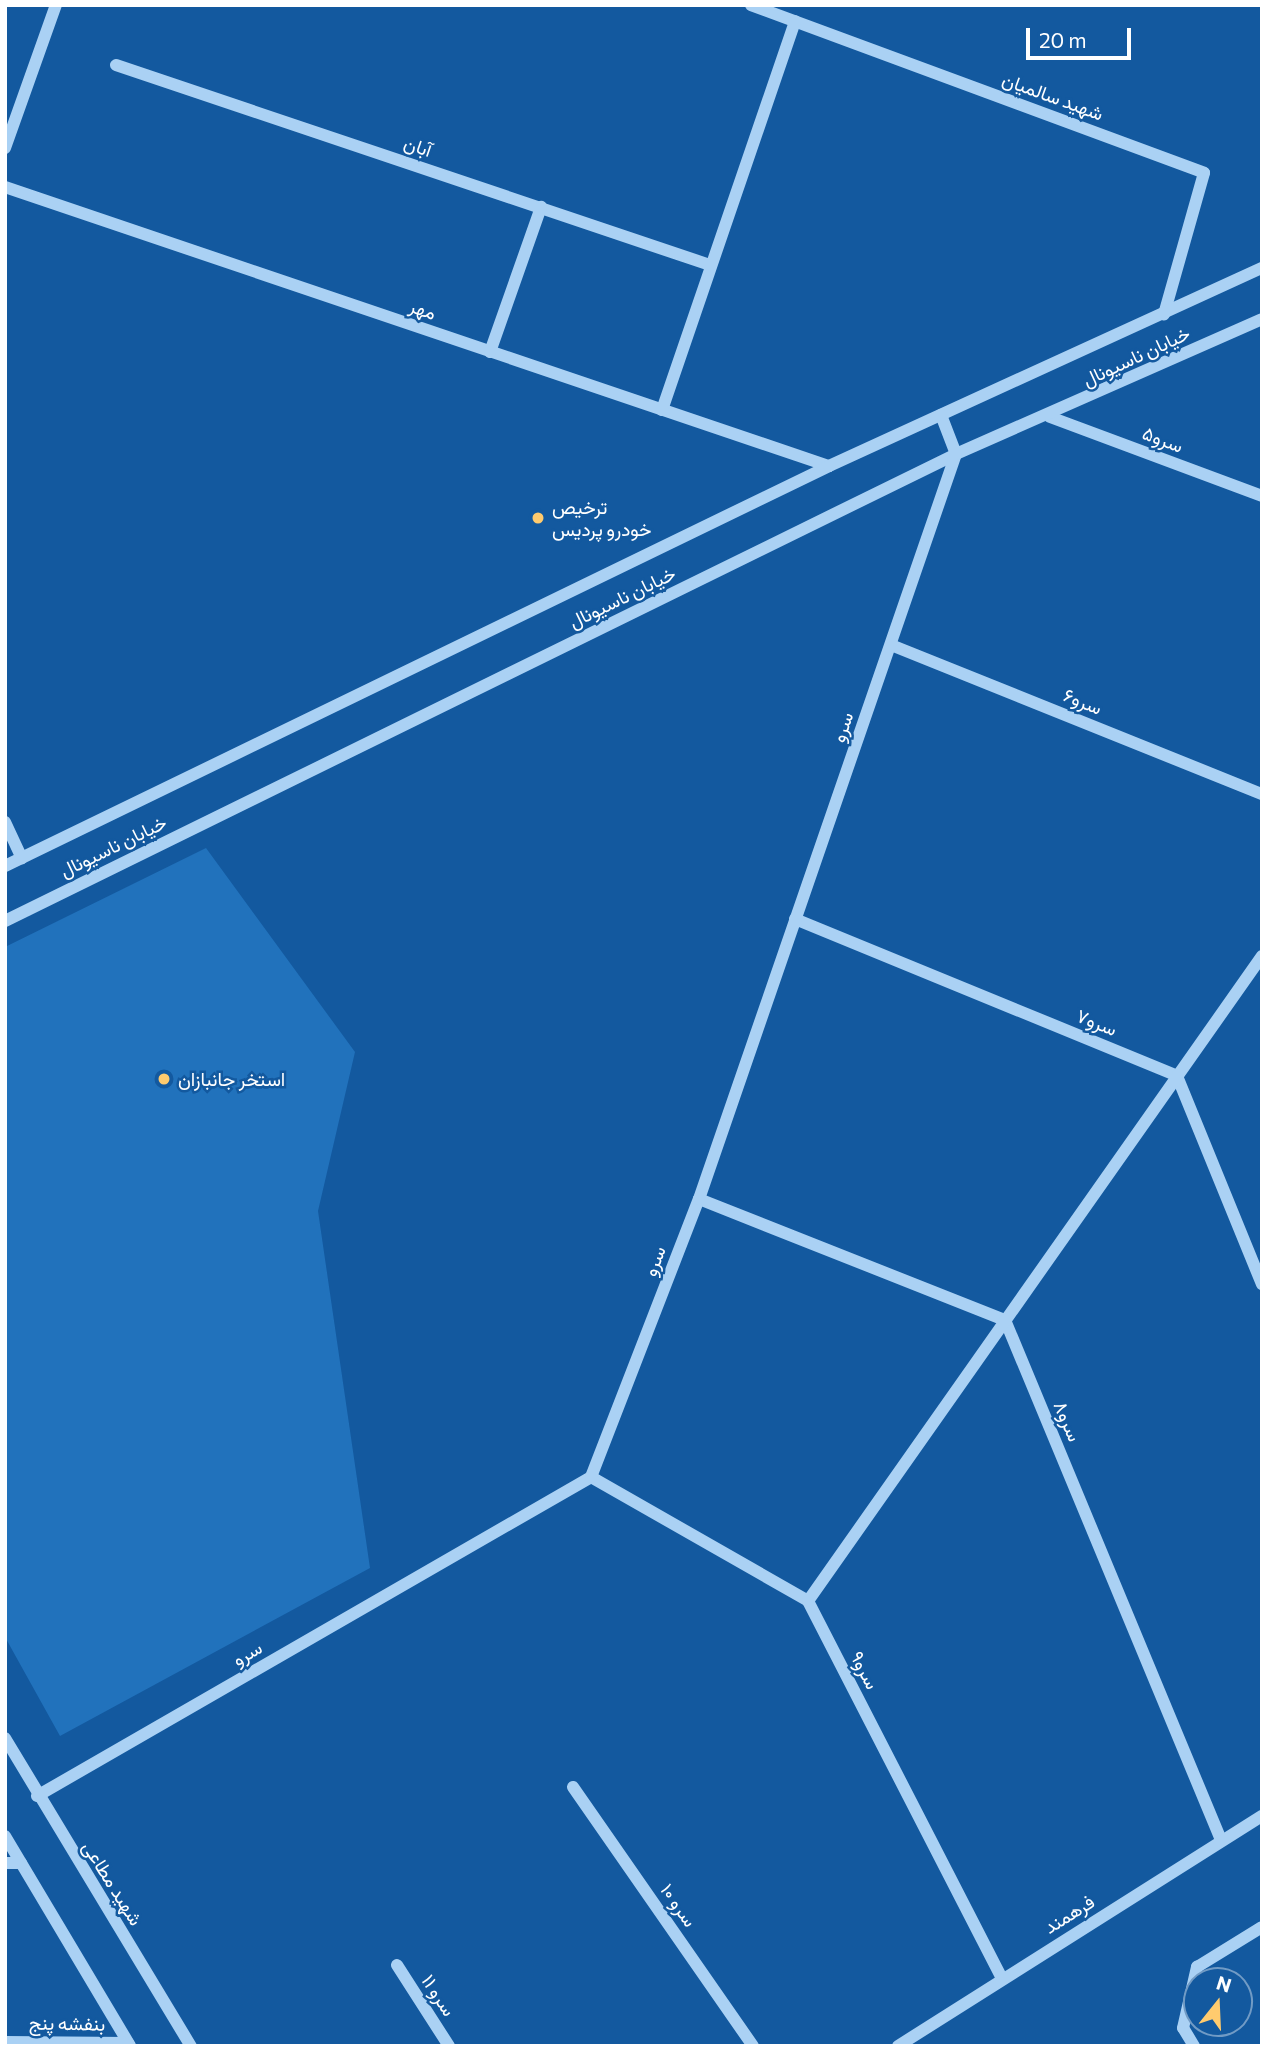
<!DOCTYPE html>
<meta charset="utf-8">
<style>
body{margin:0}
#map{position:relative;width:1267px;height:2051px;overflow:hidden;background:#13599f;font-family:Commissioner,Vazirmatn,sans-serif}
div>[style]{position:absolute}
[style*='--x']{left:calc(var(--x)*1px);top:calc(var(--y)*1px);width:calc(var(--w)*1px);rotate:calc(var(--a)*1deg)}
.green>*{inset:0;background:#2172bc}
.minor>*{height:12px;margin:-6px;padding:0 6px;transform-origin:6px;border-radius:6px;background:#aad1f4}
.dots>*{width:19px;height:19px;translate:-50% -50%;box-sizing:border-box;border:4px solid #13599f;border-radius:50%}
span{translate:-50% -50%;white-space:nowrap;text-align:center;line-height:1.15;-webkit-text-stroke:5px #13599f;paint-order:stroke}
.street-label{font-size:19px;color:#fff}
.poi-label{font-size:19px;color:#fff}
.left{translate:0 -50%;text-align:left}
.frame{position:absolute;inset:0;border:7px solid #fff;pointer-events:none}
.north{position:absolute;left:1183px;top:1967px;width:70px;height:70px;box-sizing:border-box;background:#13599f;border:2px solid #719bc5;border-radius:50%;rotate:18deg;font-size:19px;font-weight:700;line-height:28px;text-align:center;color:#fff}
.north::after{content:'';display:block;margin:auto;width:24px;height:32px;background:#ffcb6e;clip-path:polygon(50% 0,100% 100%,50% 72%,0 100%)}
.scale{position:absolute;left:1026px;top:28px;width:105px;height:32px;box-sizing:border-box;border:4px solid #fff;border-top:0;padding-left:9px;font-size:21px;line-height:24px;white-space:nowrap;color:#fff;-webkit-text-stroke:5px #13599f;paint-order:stroke}
</style>
<div id="map">
<div class="green">
<div style="clip-path:polygon(206px 848px,355px 1052px,318px 1211px,370px 1568px,60px 1736px,5px 1637px,5px 947px)"></div>
</div>
<div class="minor">
<div style="--x:751;--y:5;--w:483;--a:20.3"></div>
<div style="--x:1204;--y:173;--w:147;--a:105.8"></div>
<div style="--x:116;--y:65;--w:624;--a:18.61"></div>
<div style="--x:5;--y:148;--w:152;--a:-70.4"></div>
<div style="--x:5;--y:187;--w:870;--a:18.71"></div>
<div style="--x:490;--y:352;--w:154;--a:-70.6"></div>
<div style="--x:662;--y:410;--w:411;--a:-71.1"></div>
<div style="--x:1050;--y:417;--w:226;--a:20.4"></div>
<div style="--x:891;--y:645;--w:400;--a:21.9"></div>
<div style="--x:5;--y:822;--w:40;--a:65"></div>
<div style="--x:5;--y:866;--w:916;--a:-25.89"></div>
<div style="--x:829;--y:466;--w:476;--a:-24.6"></div>
<div style="--x:795;--y:919;--w:413;--a:22.3"></div>
<div style="--x:1177;--y:1076;--w:225;--a:67.8"></div>
<div style="--x:5;--y:921;--w:1059;--a:-26.15"></div>
<div style="--x:956;--y:454;--w:334;--a:-23.8"></div>
<div style="--x:699;--y:1199;--w:329;--a:21.6"></div>
<div style="--x:1005;--y:1320;--w:563;--a:67.44"></div>
<div style="--x:591;--y:1477;--w:250;--a:29.7"></div>
<div style="--x:808;--y:1601;--w:425;--a:62.8"></div>
<div style="--x:808;--y:1601;--w:789;--a:-54.86"></div>
<div style="--x:5;--y:1738;--w:360;--a:58.9"></div>
<div style="--x:573;--y:1787;--w:315;--a:55.2"></div>
<div style="--x:37;--y:1796;--w:639;--a:-29.93"></div>
<div style="--x:591;--y:1477;--w:298;--a:-68.8"></div>
<div style="--x:699;--y:1199;--w:788;--a:-70.97"></div>
<div style="--x:956;--y:454;--w:42;--a:-111"></div>
<div style="--x:5;--y:1836;--w:244;--a:59.2"></div>
<div style="--x:5;--y:1863;--w:16;--a:0"></div>
<div style="--x:397;--y:1965;--w:96;--a:57.3"></div>
<div style="--x:5;--y:2042;--w:123;--a:0.5"></div>
<div style="--x:898;--y:2046;--w:431;--a:-32.3"></div>
<div style="--x:1194;--y:2046;--w:21;--a:-121"></div>
<div style="--x:1183;--y:2028;--w:63;--a:-77.1"></div>
<div style="--x:1197;--y:1967;--w:76;--a:-31.6"></div>
</div>
<div class="dots">
<div style="left:538px;top:518px;background:#ffcb6e"></div>
<div style="left:164px;top:1079px;background:#ffcb6e"></div>
</div>
<div class="street-label">
<span style="left:1053px;top:96px;rotate:20deg">شهید سالمیان</span>
<span style="left:418px;top:146px;rotate:19deg">آبان</span>
<span style="left:423px;top:309px;rotate:19deg">مهر</span>
<span style="left:1136px;top:356px;rotate:-25deg">خیابان ناسیونال</span>
<span style="left:1163px;top:439px;rotate:21deg">سرو۵</span>
<span style="left:622px;top:597px;rotate:-26deg">خیابان ناسیونال</span>
<span style="left:1083px;top:701px;rotate:22deg">سرو۶</span>
<span style="left:842px;top:727px;rotate:-71deg">سرو</span>
<span style="left:113px;top:846px;rotate:-26deg">خیابان ناسیونال</span>
<span style="left:1097px;top:1022px;rotate:22deg">سرو۷</span>
<span style="left:654px;top:1261px;rotate:-69deg">سرو</span>
<span style="left:1068px;top:1421px;rotate:67deg">سرو۸</span>
<span style="left:247px;top:1653px;rotate:-30deg">سرو</span>
<span style="left:865px;top:1670px;rotate:63deg">سرو۹</span>
<span style="left:113px;top:1883px;rotate:58deg">شهید مطاعی</span>
<span style="left:679px;top:1905px;rotate:55deg">سرو ۱۰</span>
<span style="left:1069px;top:1914px;rotate:-32deg">فرهمند</span>
<span style="left:439px;top:1995px;rotate:57deg">۱۱ سرو</span>
<span style="left:67px;top:2023px;rotate:1deg">بنفشه پنج</span>
</div>
<div class="poi-label">
<span class="left" style="left:552px;top:518px">ترخیص<br>خودرو پردیس</span>
<span class="left" style="left:178px;top:1079px">استخر جانبازان</span>
</div>
<div class="frame"></div>
<div class="north">N</div>
<div class="scale">20 m</div>
</div>
